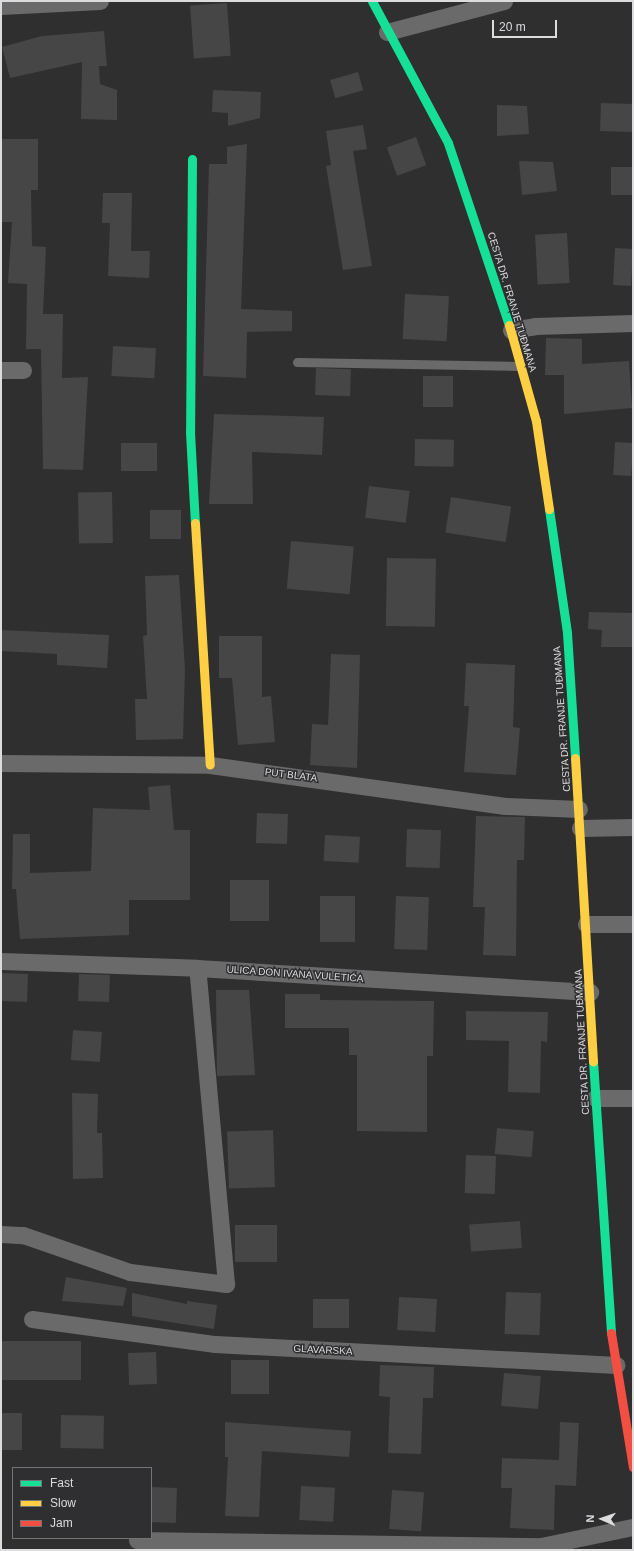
<!DOCTYPE html>
<meta charset="utf-8">
<style>
body{margin:0}
#map{position:relative;width:634px;height:1551px;overflow:hidden;background:#2f2f30;font-family:Helvetica,sans-serif}
div>[style]{position:absolute}
[style*='--x']{left:calc(var(--x)*1px);top:calc(var(--y)*1px);width:calc(var(--w)*1px);rotate:calc(var(--a)*1deg)}
.building>*{inset:0;background:#464647;transform-origin:0 0}
.lane>*{height:9px;margin:-4.5px;padding:0 4.5px;transform-origin:4.5px;border-radius:4.5px;background:#6a6a6b}
.street>*{height:17px;margin:-8.5px;padding:0 8.5px;transform-origin:8.5px;border-radius:8.5px;background:#6a6a6b}
.fast>*{height:9px;margin:-4.5px;padding:0 4.5px;transform-origin:4.5px;border-radius:4.5px;background:#16e098}
.slow>*{height:9px;margin:-4.5px;padding:0 4.5px;transform-origin:4.5px;border-radius:4.5px;background:#ffcf43}
.jam>*{height:9px;margin:-4.5px;padding:0 4.5px;transform-origin:4.5px;border-radius:4.5px;background:#f24e42}
span{translate:-50% -50%;white-space:nowrap;text-align:center;line-height:1.15;-webkit-text-stroke:3px #2f2e31;paint-order:stroke}
.street-label{font-size:10px;color:#dcdcde}
.frame{position:absolute;inset:0;border:2px solid #dcdcde;pointer-events:none}
.legend{position:absolute;left:12px;top:1467px;width:140px;height:72px;box-sizing:border-box;background:#2f2e31;border:1px solid #747476;margin:0;padding:5px 7px;list-style:none;font-size:12px;color:#dcdcde}
.legend li{display:flex;align-items:center;gap:8px;height:20px}
.legend b{width:20px;border:1px solid #747476}
.north{position:absolute;left:582px;top:1499px;width:40px;height:40px;-webkit-text-stroke:3px #2f2e31;paint-order:stroke;rotate:272deg;font-size:11px;font-weight:700;line-height:16px;text-align:center;color:#dcdcde}
.north::after{content:'';display:block;margin:auto;width:14px;height:18px;background:#dcdcde;clip-path:polygon(50% 0,100% 100%,50% 72%,0 100%)}
.scale{position:absolute;left:492px;top:20px;width:65px;height:18px;box-sizing:border-box;border:2px solid #dcdcde;border-top:0;padding-left:5px;font-size:12px;line-height:14px;white-space:nowrap;color:#dcdcde;-webkit-text-stroke:3px #2f2e31;paint-order:stroke}
</style>
<div id="map">
<div class="building">
<div style="left:227px;top:3px;width:53px;height:37px;rotate:86deg"></div>
<div style="clip-path:polygon(104px 31px,107px 66px,99px 66px,100px 84px,117px 90px,117px 120px,81px 119px,82px 62px,10px 78px,2px 47px,42px 36px)"></div>
<div style="left:358px;top:72px;width:19px;height:29px;rotate:74deg"></div>
<div style="clip-path:polygon(213px 90px,261px 92px,260px 118px,228px 126px,228px 113px,212px 112px)"></div>
<div style="left:601px;top:103px;width:32px;height:28px;rotate:2deg"></div>
<div style="clip-path:polygon(497px 105px,527px 106px,529px 134px,497px 136px)"></div>
<div style="clip-path:polygon(363px 125px,367px 149px,353px 151px,372px 266px,343px 270px,326px 166px,331px 165px,326px 131px)"></div>
<div style="left:416px;top:137px;width:30px;height:31px;rotate:70deg"></div>
<div style="clip-path:polygon(1px 139px,38px 139px,38px 190px,31px 190px,32px 246px,46px 247px,43px 314px,63px 314px,62px 378px,88px 377px,83px 470px,43px 469px,41px 349px,26px 349px,27px 284px,8px 283px,12px 222px,1px 222px)"></div>
<div style="clip-path:polygon(247px 144px,241px 309px,292px 311px,292px 331px,247px 332px,246px 378px,203px 376px,209px 164px,227px 164px,227px 147px)"></div>
<div style="clip-path:polygon(519px 161px,553px 162px,557px 191px,522px 195px)"></div>
<div style="left:633px;top:167px;width:28px;height:22px;rotate:90deg"></div>
<div style="clip-path:polygon(103px 193px,132px 193px,131px 251px,150px 251px,149px 278px,108px 276px,110px 223px,102px 223px)"></div>
<div style="left:567px;top:233px;width:50px;height:32px;rotate:87deg"></div>
<div style="left:615px;top:248px;width:18px;height:37px;rotate:3deg"></div>
<div style="left:405px;top:294px;width:44px;height:45px;rotate:3deg"></div>
<div style="clip-path:polygon(546px 338px,582px 339px,582px 364px,629px 361px,632px 408px,564px 414px,564px 375px,545px 375px)"></div>
<div style="left:113px;top:346px;width:43px;height:30px;rotate:3deg"></div>
<div style="left:316px;top:368px;width:35px;height:27px;rotate:2deg"></div>
<div style="left:423px;top:376px;width:30px;height:31px"></div>
<div style="clip-path:polygon(214px 414px,324px 417px,322px 455px,252px 452px,253px 504px,209px 504px)"></div>
<div style="left:415px;top:439px;width:39px;height:27px;rotate:1deg"></div>
<div style="left:615px;top:442px;width:18px;height:33px;rotate:3deg"></div>
<div style="left:121px;top:443px;width:36px;height:28px"></div>
<div style="left:369px;top:486px;width:41px;height:32px;rotate:7deg"></div>
<div style="left:112px;top:492px;width:51px;height:34px;rotate:89deg"></div>
<div style="left:451px;top:497px;width:61px;height:36px;rotate:9deg"></div>
<div style="left:150px;top:510px;width:31px;height:29px"></div>
<div style="left:291px;top:541px;width:63px;height:48px;rotate:5deg"></div>
<div style="left:387px;top:558px;width:49px;height:68px;rotate:1deg"></div>
<div style="clip-path:polygon(179px 575px,185px 669px,183px 739px,136px 740px,135px 699px,147px 699px,143px 636px,147px 635px,145px 576px)"></div>
<div style="clip-path:polygon(589px 612px,633px 613px,633px 647px,601px 647px,602px 630px,588px 629px)"></div>
<div style="clip-path:polygon(1px 630px,109px 635px,107px 668px,57px 665px,57px 654px,1px 651px)"></div>
<div style="clip-path:polygon(219px 636px,262px 636px,262px 697px,271px 696px,275px 742px,238px 745px,232px 678px,219px 678px)"></div>
<div style="clip-path:polygon(331px 654px,360px 655px,357px 768px,310px 765px,312px 724px,328px 725px)"></div>
<div style="clip-path:polygon(466px 663px,515px 665px,513px 727px,520px 728px,516px 775px,464px 772px,469px 706px,464px 706px)"></div>
<div style="clip-path:polygon(170px 785px,174px 830px,190px 830px,190px 900px,129px 900px,129px 935px,20px 939px,16px 889px,12px 889px,13px 834px,30px 834px,30px 873px,91px 871px,93px 808px,150px 810px,148px 787px)"></div>
<div style="left:257px;top:813px;width:31px;height:30px;rotate:2deg"></div>
<div style="clip-path:polygon(476px 816px,525px 817px,524px 860px,517px 860px,516px 956px,483px 955px,485px 907px,473px 907px)"></div>
<div style="left:407px;top:829px;width:34px;height:38px;rotate:2deg"></div>
<div style="left:325px;top:835px;width:35px;height:26px;rotate:3deg"></div>
<div style="left:230px;top:880px;width:39px;height:41px"></div>
<div style="left:320px;top:896px;width:35px;height:46px"></div>
<div style="left:396px;top:896px;width:33px;height:53px;rotate:2deg"></div>
<div style="left:1px;top:973px;width:27px;height:28px;rotate:2deg"></div>
<div style="left:79px;top:974px;width:31px;height:27px;rotate:2deg"></div>
<div style="clip-path:polygon(216px 990px,249px 990px,255px 1075px,217px 1076px)"></div>
<div style="clip-path:polygon(285px 994px,320px 994px,320px 1000px,434px 1001px,433px 1056px,427px 1056px,427px 1132px,357px 1131px,357px 1055px,349px 1055px,349px 1028px,285px 1028px)"></div>
<div style="clip-path:polygon(466px 1011px,548px 1012px,547px 1042px,541px 1041px,540px 1093px,508px 1092px,509px 1041px,466px 1040px)"></div>
<div style="left:73px;top:1030px;width:29px;height:30px;rotate:4deg"></div>
<div style="clip-path:polygon(72px 1093px,98px 1094px,97px 1133px,102px 1133px,103px 1178px,73px 1179px)"></div>
<div style="left:497px;top:1128px;width:37px;height:26px;rotate:5deg"></div>
<div style="left:273px;top:1130px;width:57px;height:46px;rotate:88deg"></div>
<div style="left:466px;top:1155px;width:30px;height:38px;rotate:2deg"></div>
<div style="left:520px;top:1221px;width:27px;height:51px;rotate:86deg"></div>
<div style="left:235px;top:1225px;width:42px;height:37px"></div>
<div style="clip-path:polygon(66px 1277px,127px 1288px,123px 1306px,62px 1301px)"></div>
<div style="left:506px;top:1292px;width:35px;height:42px;rotate:2deg"></div>
<div style="clip-path:polygon(132px 1293px,187px 1304px,187px 1301px,217px 1305px,214px 1329px,132px 1316px)"></div>
<div style="left:399px;top:1297px;width:38px;height:33px;rotate:3deg"></div>
<div style="left:313px;top:1299px;width:36px;height:29px"></div>
<div style="left:1px;top:1341px;width:80px;height:39px"></div>
<div style="left:156px;top:1352px;width:32px;height:28px;rotate:88deg"></div>
<div style="left:231px;top:1360px;width:38px;height:34px"></div>
<div style="clip-path:polygon(380px 1365px,434px 1367px,433px 1398px,423px 1398px,421px 1454px,388px 1453px,390px 1397px,379px 1396px)"></div>
<div style="left:504px;top:1373px;width:37px;height:33px;rotate:5deg"></div>
<div style="left:1px;top:1413px;width:21px;height:37px"></div>
<div style="left:61px;top:1415px;width:43px;height:33px;rotate:1deg"></div>
<div style="clip-path:polygon(225px 1422px,351px 1431px,349px 1457px,262px 1451px,259px 1517px,225px 1516px,228px 1457px,225px 1457px)"></div>
<div style="clip-path:polygon(560px 1422px,579px 1423px,576px 1486px,555px 1485px,554px 1530px,510px 1528px,512px 1488px,501px 1488px,502px 1458px,559px 1460px)"></div>
<div style="left:301px;top:1486px;width:34px;height:34px;rotate:3deg"></div>
<div style="left:151px;top:1487px;width:26px;height:35px;rotate:2deg"></div>
<div style="left:392px;top:1490px;width:32px;height:39px;rotate:4deg"></div>
</div>
<div class="lane">
<div style="--x:297;--y:362;--w:224;--a:1"></div>
</div>
<div class="street">
<div style="--x:1;--y:6;--w:99;--a:-2.9"></div>
<div style="--x:387;--y:32;--w:121;--a:-14.8"></div>
<div style="--x:511;--y:330;--w:24;--a:-9"></div>
<div style="--x:535;--y:326;--w:98;--a:-1.8"></div>
<div style="--x:1;--y:370;--w:22;--a:0"></div>
<div style="--x:1;--y:763;--w:209;--a:0.5"></div>
<div style="--x:210;--y:765;--w:298;--a:7.9"></div>
<div style="--x:505;--y:806;--w:74;--a:2.3"></div>
<div style="--x:580;--y:828;--w:53;--a:-1.1"></div>
<div style="--x:586;--y:924;--w:47;--a:0"></div>
<div style="--x:1;--y:961;--w:196;--a:2"></div>
<div style="--x:197;--y:968;--w:394;--a:3.5"></div>
<div style="--x:595;--y:1098;--w:38;--a:0"></div>
<div style="--x:1;--y:1234;--w:22;--a:3"></div>
<div style="--x:23;--y:1235;--w:113;--a:19.1"></div>
<div style="--x:130;--y:1272;--w:97;--a:7.1"></div>
<div style="--x:226;--y:1284;--w:317;--a:-95.2"></div>
<div style="--x:32;--y:1319;--w:185;--a:7.8"></div>
<div style="--x:215;--y:1344;--w:402;--a:3"></div>
<div style="--x:137;--y:1540;--w:404;--a:0.9"></div>
<div style="--x:541;--y:1546;--w:94;--a:-11.7"></div>
</div>
<div class="fast">
<div style="--x:372;--y:1;--w:161;--a:61.8"></div>
<div style="--x:448;--y:143;--w:192;--a:71.5"></div>
<div style="--x:192;--y:159;--w:273;--a:90.4"></div>
<div style="--x:190;--y:432;--w:91;--a:86.9"></div>
<div style="--x:549;--y:509;--w:125;--a:81.7"></div>
<div style="--x:567;--y:633;--w:125;--a:86.3"></div>
<div style="--x:593;--y:1061;--w:273;--a:86.2"></div>
</div>
<div class="slow">
<div style="--x:509;--y:325;--w:100;--a:74.3"></div>
<div style="--x:536;--y:421;--w:89;--a:81.6"></div>
<div style="--x:195;--y:523;--w:242;--a:86.5"></div>
<div style="--x:575;--y:758;--w:304;--a:86.6"></div>
</div>
<div class="jam">
<div style="--x:611;--y:1333;--w:136;--a:80.7"></div>
</div>
<div class="street-label">
<span style="left:512px;top:302px;rotate:73deg">CESTA DR. FRANJE TUĐMANA</span>
<span style="left:562px;top:719px;rotate:-94deg">CESTA DR. FRANJE TUĐMANA</span>
<span style="left:291px;top:775px;rotate:7deg">PUT BLATA</span>
<span style="left:295px;top:974px;rotate:4deg">ULICA DON IVANA VULETIĆA</span>
<span style="left:582px;top:1042px;rotate:-93deg">CESTA DR. FRANJE TUĐMANA</span>
<span style="left:323px;top:1350px;rotate:3deg">GLAVARSKA</span>
</div>
<div class="frame"></div>
<ul class="legend">
<li><b style="height:5px;background:#16e098"></b>Fast</li>
<li><b style="height:5px;background:#ffcf43"></b>Slow</li>
<li><b style="height:5px;background:#f24e42"></b>Jam</li>
</ul>
<div class="north">N</div>
<div class="scale">20 m</div>
</div>
